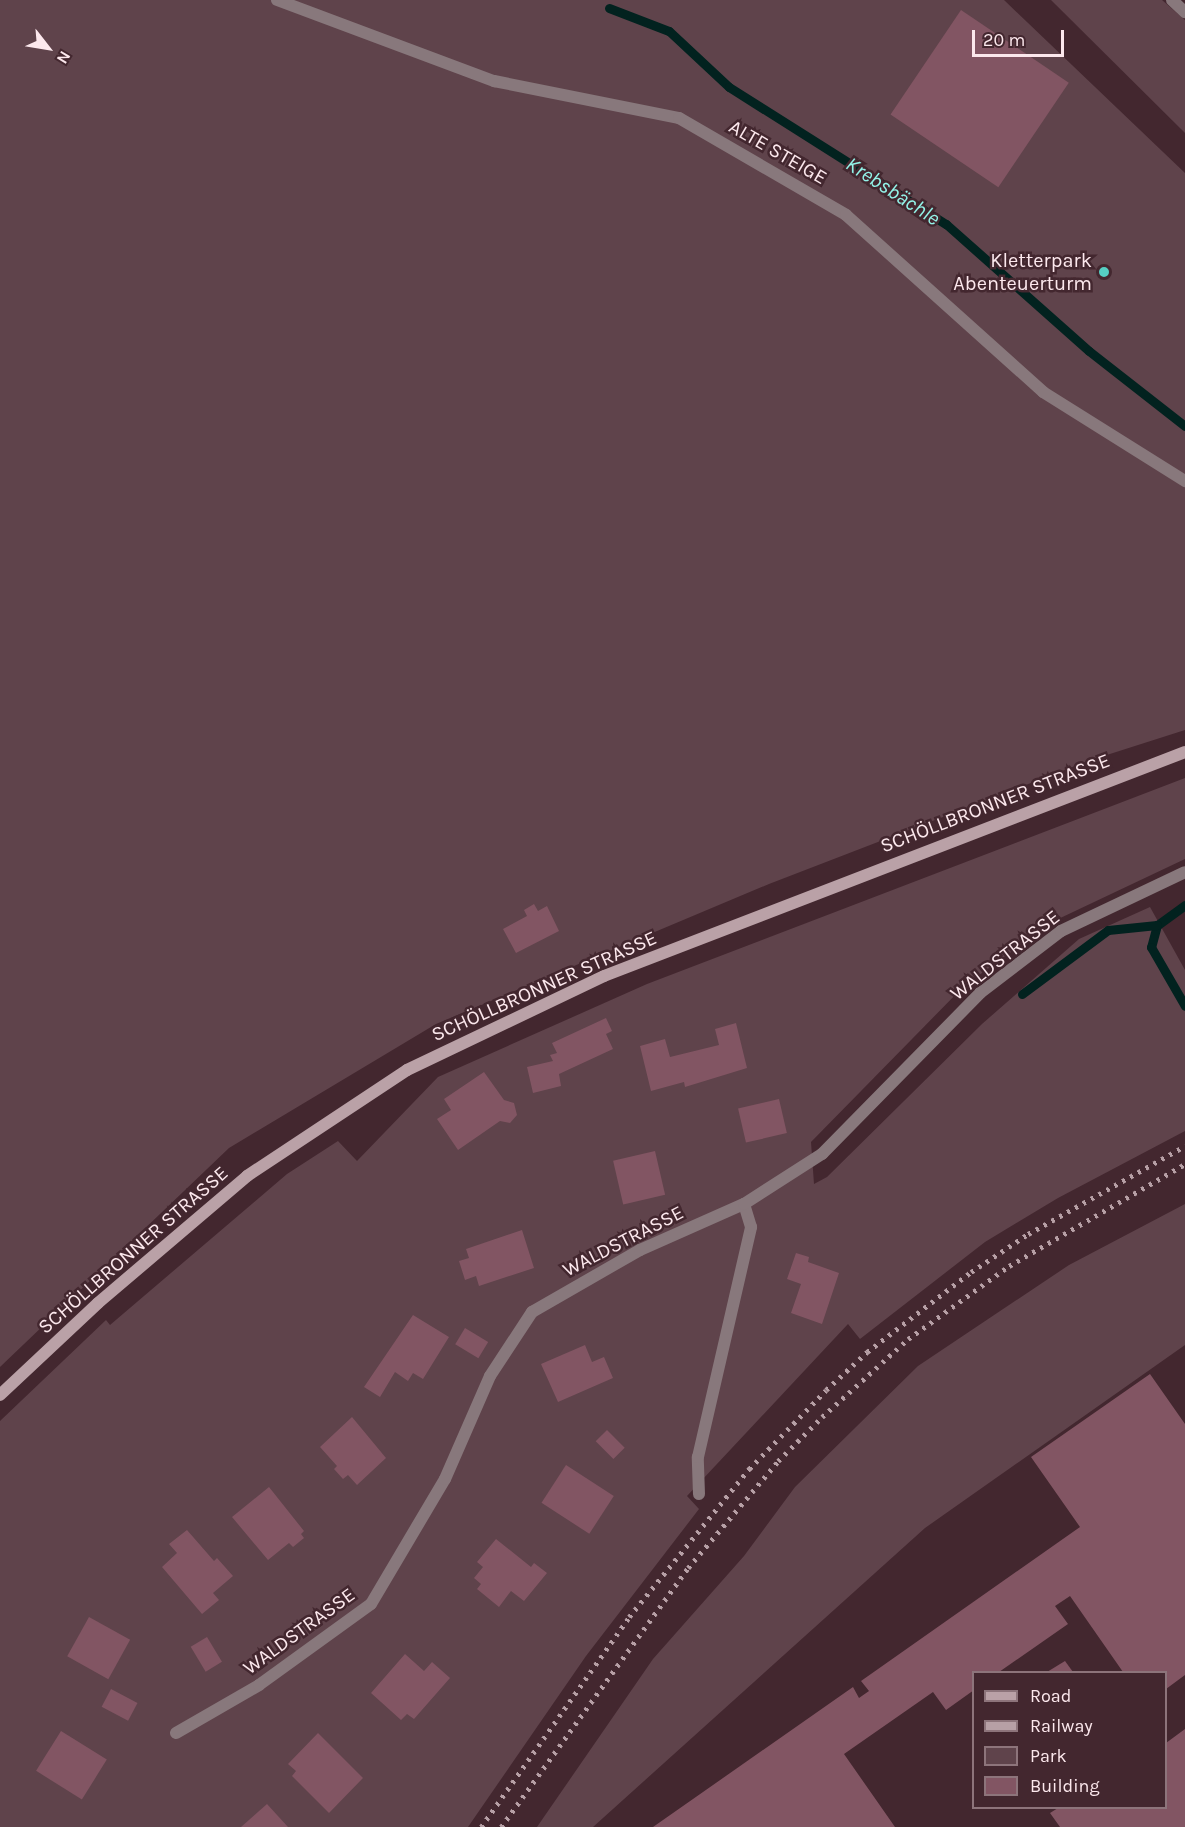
<!DOCTYPE html>
<meta charset="utf-8">
<style>
body{margin:0}
#map{position:relative;width:1185px;height:1827px;overflow:hidden;background:#43272f;font-family:Karla,sans-serif}
div>[style]{position:absolute}
[style*='--x']{left:calc(var(--x)*1px);top:calc(var(--y)*1px);width:calc(var(--w)*1px);rotate:calc(var(--a)*1deg)}
.green>*{inset:0;background:#5f434b}
.stream>*{height:9px;margin:-4.5px;padding:0 4.5px;transform-origin:4.5px;border-radius:4.5px;background:#02221f}
.building>*{inset:0;background:#825563;transform-origin:0 0}
.service>*{height:12px;margin:-6px;padding:0 6px;transform-origin:6px;border-radius:6px;background:#88787c}
.minor>*{height:12px;margin:-6px;padding:0 6px;transform-origin:6px;border-radius:6px;background:#88787c}
.secondary>*{height:12px;margin:-6px;padding:0 6px;transform-origin:6px;border-radius:6px;background:#baa1a7}
.rail>*{height:4.5px;margin-top:-2.25px;transform-origin:0;background:repeating-linear-gradient(90deg,#b7a0a6 0 3px,transparent 0 9px)}
.dots>*{width:16px;height:16px;translate:-50% -50%;box-sizing:border-box;border:3px solid #43272f;border-radius:50%}
span{translate:-50% -50%;white-space:nowrap;text-align:center;line-height:1.15;-webkit-text-stroke:5px #43272f;paint-order:stroke}
.street-label{font-size:20px;color:#fce8ed}
.poi-label{font-size:20px;color:#fce8ed}
.right{translate:-100% -50%;text-align:right}
.water-label{font-size:21px;color:#93f3e8;font-style:italic}
.legend{position:absolute;left:972px;top:1671px;width:195px;height:138px;box-sizing:border-box;background:#43272f;border:2px solid #8d747b;margin:0;padding:8px 10px;list-style:none;font-size:18px;color:#fce8ed}
.legend li{display:flex;align-items:center;gap:12px;height:30px}
.legend b{width:30px;border:2px solid #8d747b}
.north{position:absolute;left:18px;top:18px;width:60px;height:60px;-webkit-text-stroke:4px #43272f;paint-order:stroke;rotate:121deg;font-size:16px;font-weight:700;line-height:24px;text-align:center;color:#fce8ed}
.north::after{content:'';display:block;margin:auto;width:21px;height:27px;background:#fce8ed;clip-path:polygon(50% 0,100% 100%,50% 72%,0 100%)}
.scale{position:absolute;left:972px;top:30px;width:92px;height:27px;box-sizing:border-box;border:3px solid #fce8ed;border-top:0;padding-left:8px;font-size:18px;line-height:21px;white-space:nowrap;color:#fce8ed;-webkit-text-stroke:4px #43272f;paint-order:stroke}
</style>
<div id="map">
<div class="green">
<div style="clip-path:polygon(0 0,1004px 0,1185px 173px,1185px 730px,1088px 761px,769px 884px,436px 1024px,229px 1148px,0 1367px)"></div>
<div style="clip-path:polygon(1051px 0,1162px 0,1185px 20px,1185px 133px)"></div>
<div style="clip-path:polygon(1185px 778px,1185px 859px,1054px 921px,964px 986px,811px 1142px,814px 1184px,827px 1177px,982px 1024px,1079px 939px,1150px 907px,1185px 970px,1185px 1131px,1058px 1198px,985px 1242px,860px 1339px,848px 1324px,687px 1496px,699px 1509px,586px 1656px,468px 1827px,0 1827px,0 1421px,106px 1320px,110px 1325px,287px 1174px,338px 1141px,357px 1161px,438px 1077px,647px 984px)"></div>
<div style="clip-path:polygon(1185px 1204px,1185px 1345px,925px 1528px,593px 1827px,537px 1827px,653px 1659px,744px 1556px,795px 1487px,918px 1366px,1069px 1265px)"></div>
</div>
<div class="stream">
<div style="--x:609;--y:8;--w:64;--a:21"></div>
<div style="--x:669;--y:31;--w:82;--a:43"></div>
<div style="--x:729;--y:87;--w:257;--a:32.3"></div>
<div style="--x:946;--y:224;--w:191;--a:41.6"></div>
<div style="--x:1089;--y:351;--w:122;--a:38"></div>
<div style="--x:1185;--y:905;--w:34;--a:144"></div>
<div style="--x:1157;--y:925;--w:23;--a:105"></div>
<div style="--x:1151;--y:947;--w:68;--a:60"></div>
<div style="--x:1022;--y:994;--w:107;--a:-36.7"></div>
<div style="--x:1108;--y:930;--w:49;--a:-5.8"></div>
</div>
<div class="building">
<div style="left:961px;top:10px;width:130px;height:126px;rotate:34deg"></div>
<div style="clip-path:polygon(534px 904px,538px 911px,547px 906px,559px 931px,516px 953px,503px 929px,527px 916px,524px 910px)"></div>
<div style="clip-path:polygon(606px 1018px,612px 1031px,606px 1034px,613px 1049px,559px 1074px,561px 1086px,533px 1093px,527px 1067px,553px 1061px,550px 1055px,557px 1053px,552px 1043px)"></div>
<div style="clip-path:polygon(736px 1023px,747px 1068px,685px 1087px,684px 1082px,651px 1091px,640px 1046px,665px 1039px,670px 1057px,719px 1045px,715px 1029px)"></div>
<div style="clip-path:polygon(484px 1072px,504px 1100px,514px 1103px,517px 1115px,510px 1123px,500px 1121px,458px 1150px,437px 1119px,451px 1110px,444px 1099px)"></div>
<div style="left:779px;top:1099px;width:35px;height:42px;rotate:77deg"></div>
<div style="left:655px;top:1151px;width:45px;height:43px;rotate:77deg"></div>
<div style="clip-path:polygon(522px 1230px,534px 1268px,479px 1286px,476px 1276px,465px 1280px,459px 1261px,469px 1258px,466px 1249px)"></div>
<div style="clip-path:polygon(796px 1253px,809px 1257px,808px 1262px,839px 1273px,822px 1324px,791px 1313px,801px 1284px,787px 1279px)"></div>
<div style="clip-path:polygon(413px 1315px,449px 1337px,423px 1379px,413px 1373px,408px 1381px,395px 1372px,380px 1397px,364px 1387px)"></div>
<div style="left:465px;top:1328px;width:27px;height:19px;rotate:31deg"></div>
<div style="clip-path:polygon(585px 1345px,592px 1362px,604px 1357px,613px 1378px,558px 1402px,541px 1364px)"></div>
<div style="clip-path:polygon(1150px 1374px,1185px 1424px,1185px 1675px,1166px 1689px,1166px 1672px,1123px 1672px,1070px 1596px,1055px 1606px,1068px 1624px,999px 1672px,974px 1672px,974px 1690px,946px 1710px,933px 1692px,844px 1754px,895px 1827px,653px 1827px,853px 1687px,859px 1698px,869px 1691px,861px 1681px,1080px 1527px,1031px 1457px)"></div>
<div style="clip-path:polygon(352px 1417px,386px 1458px,357px 1485px,348px 1475px,343px 1479px,334px 1469px,337px 1466px,320px 1447px)"></div>
<div style="left:607px;top:1430px;width:25px;height:16px;rotate:45deg"></div>
<div style="left:566px;top:1465px;width:57px;height:45px;rotate:33deg"></div>
<div style="clip-path:polygon(269px 1487px,304px 1531px,301px 1534px,304px 1538px,293px 1547px,289px 1543px,268px 1560px,232px 1517px)"></div>
<div style="clip-path:polygon(187px 1530px,214px 1561px,217px 1558px,233px 1576px,213px 1593px,219px 1600px,202px 1614px,162px 1567px,177px 1553px,169px 1544px)"></div>
<div style="clip-path:polygon(496px 1539px,531px 1567px,534px 1563px,547px 1573px,524px 1601px,511px 1591px,499px 1607px,477px 1589px,481px 1584px,474px 1578px,483px 1567px,477px 1562px)"></div>
<div style="left:89px;top:1617px;width:47px;height:45px;rotate:29deg"></div>
<div style="left:207px;top:1637px;width:29px;height:19px;rotate:59deg"></div>
<div style="clip-path:polygon(405px 1654px,424px 1671px,432px 1662px,450px 1678px,414px 1719px,407px 1714px,401px 1720px,371px 1693px)"></div>
<div style="clip-path:polygon(1065px 1661px,1073px 1672px,1047px 1672px)"></div>
<div style="left:111px;top:1689px;width:30px;height:20px;rotate:28deg"></div>
<div style="clip-path:polygon(1185px 1729px,1185px 1827px,1060px 1827px,1050px 1813px,1058px 1808px,1166px 1808px,1166px 1743px)"></div>
<div style="left:61px;top:1731px;width:54px;height:47px;rotate:32deg"></div>
<div style="clip-path:polygon(318px 1733px,363px 1778px,329px 1813px,292px 1776px,296px 1771px,288px 1764px)"></div>
<div style="clip-path:polygon(267px 1804px,288px 1827px,241px 1827px)"></div>
</div>
<div class="service">
<div style="--x:277;--y:0;--w:232;--a:20.5"></div>
<div style="--x:494;--y:81;--w:189;--a:11.3"></div>
<div style="--x:679;--y:118;--w:193;--a:30.1"></div>
<div style="--x:846;--y:215;--w:265;--a:41.9"></div>
<div style="--x:1043;--y:392;--w:168;--a:32.1"></div>
<div style="--x:1172;--y:0;--w:18;--a:43"></div>
<div style="--x:699;--y:1494;--w:37;--a:-92"></div>
<div style="--x:698;--y:1457;--w:236;--a:-77"></div>
<div style="--x:751;--y:1227;--w:24;--a:-107"></div>
</div>
<div class="minor">
<div style="--x:176;--y:1733;--w:96;--a:-30"></div>
<div style="--x:259;--y:1685;--w:138;--a:-35.9"></div>
<div style="--x:371;--y:1604;--w:145;--a:-59.4"></div>
<div style="--x:445;--y:1479;--w:112;--a:-66.4"></div>
<div style="--x:490;--y:1376;--w:77;--a:-56.7"></div>
<div style="--x:532;--y:1312;--w:125;--a:-29.9"></div>
<div style="--x:640;--y:1250;--w:114;--a:-23.9"></div>
<div style="--x:744;--y:1204;--w:93;--a:-32.7"></div>
<div style="--x:822;--y:1154;--w:226;--a:-45.5"></div>
<div style="--x:980;--y:993;--w:102;--a:-37.4"></div>
<div style="--x:1061;--y:931;--w:137;--a:-25.4"></div>
</div>
<div class="secondary">
<div style="--x:0;--y:1395;--w:134;--a:-43.2"></div>
<div style="--x:98;--y:1303;--w:196;--a:-40.4"></div>
<div style="--x:247;--y:1176;--w:192;--a:-33.5"></div>
<div style="--x:407;--y:1070;--w:218;--a:-25.5"></div>
<div style="--x:604;--y:976;--w:623;--a:-21.08"></div>
</div>
<div class="rail">
<div style="--x:481;--y:1827;--w:257;--a:-54.8"></div>
<div style="--x:629;--y:1617;--w:191;--a:-51"></div>
<div style="--x:749;--y:1469;--w:110;--a:-45.7"></div>
<div style="--x:826;--y:1390;--w:56;--a:-42.8"></div>
<div style="--x:867;--y:1352;--w:131;--a:-37.6"></div>
<div style="--x:971;--y:1272;--w:69;--a:-33.7"></div>
<div style="--x:1028;--y:1234;--w:180;--a:-29.3"></div>
<div style="--x:501;--y:1827;--w:319;--a:-54.2"></div>
<div style="--x:688;--y:1568;--w:140;--a:-49.9"></div>
<div style="--x:778;--y:1461;--w:62;--a:-45"></div>
<div style="--x:822;--y:1417;--w:116;--a:-42.2"></div>
<div style="--x:908;--y:1339;--w:125;--a:-35.9"></div>
<div style="--x:1009;--y:1266;--w:203;--a:-30.1"></div>
</div>
<div class="dots">
<div style="left:1104px;top:272px;background:#56cec3"></div>
</div>
<div class="street-label">
<span style="left:778px;top:152px;rotate:30deg">ALTE STEIGE</span>
<span style="left:995px;top:803px;rotate:-21deg">SCHÖLLBRONNER STRASSE</span>
<span style="left:1005px;top:955px;rotate:-38deg">WALDSTRASSE</span>
<span style="left:544px;top:986px;rotate:-24deg">SCHÖLLBRONNER STRASSE</span>
<span style="left:623px;top:1241px;rotate:-27deg">WALDSTRASSE</span>
<span style="left:133px;top:1250px;rotate:-41deg">SCHÖLLBRONNER STRASSE</span>
<span style="left:299px;top:1631px;rotate:-36deg">WALDSTRASSE</span>
</div>
<div class="poi-label">
<span class="right" style="left:1092px;top:272px">Kletterpark<br>Abenteuerturm</span>
</div>
<div class="water-label">
<span style="left:893px;top:191px;rotate:33deg">Krebsbächle</span>
</div>
<ul class="legend">
<li><b style="height:8px;background:#baa1a7"></b>Road</li>
<li><b style="height:8px;background:#b7a0a6"></b>Railway</li>
<li><b style="height:16px;background:#5f434b"></b>Park</li>
<li><b style="height:16px;background:#825563"></b>Building</li>
</ul>
<div class="north">N</div>
<div class="scale">20 m</div>
</div>
